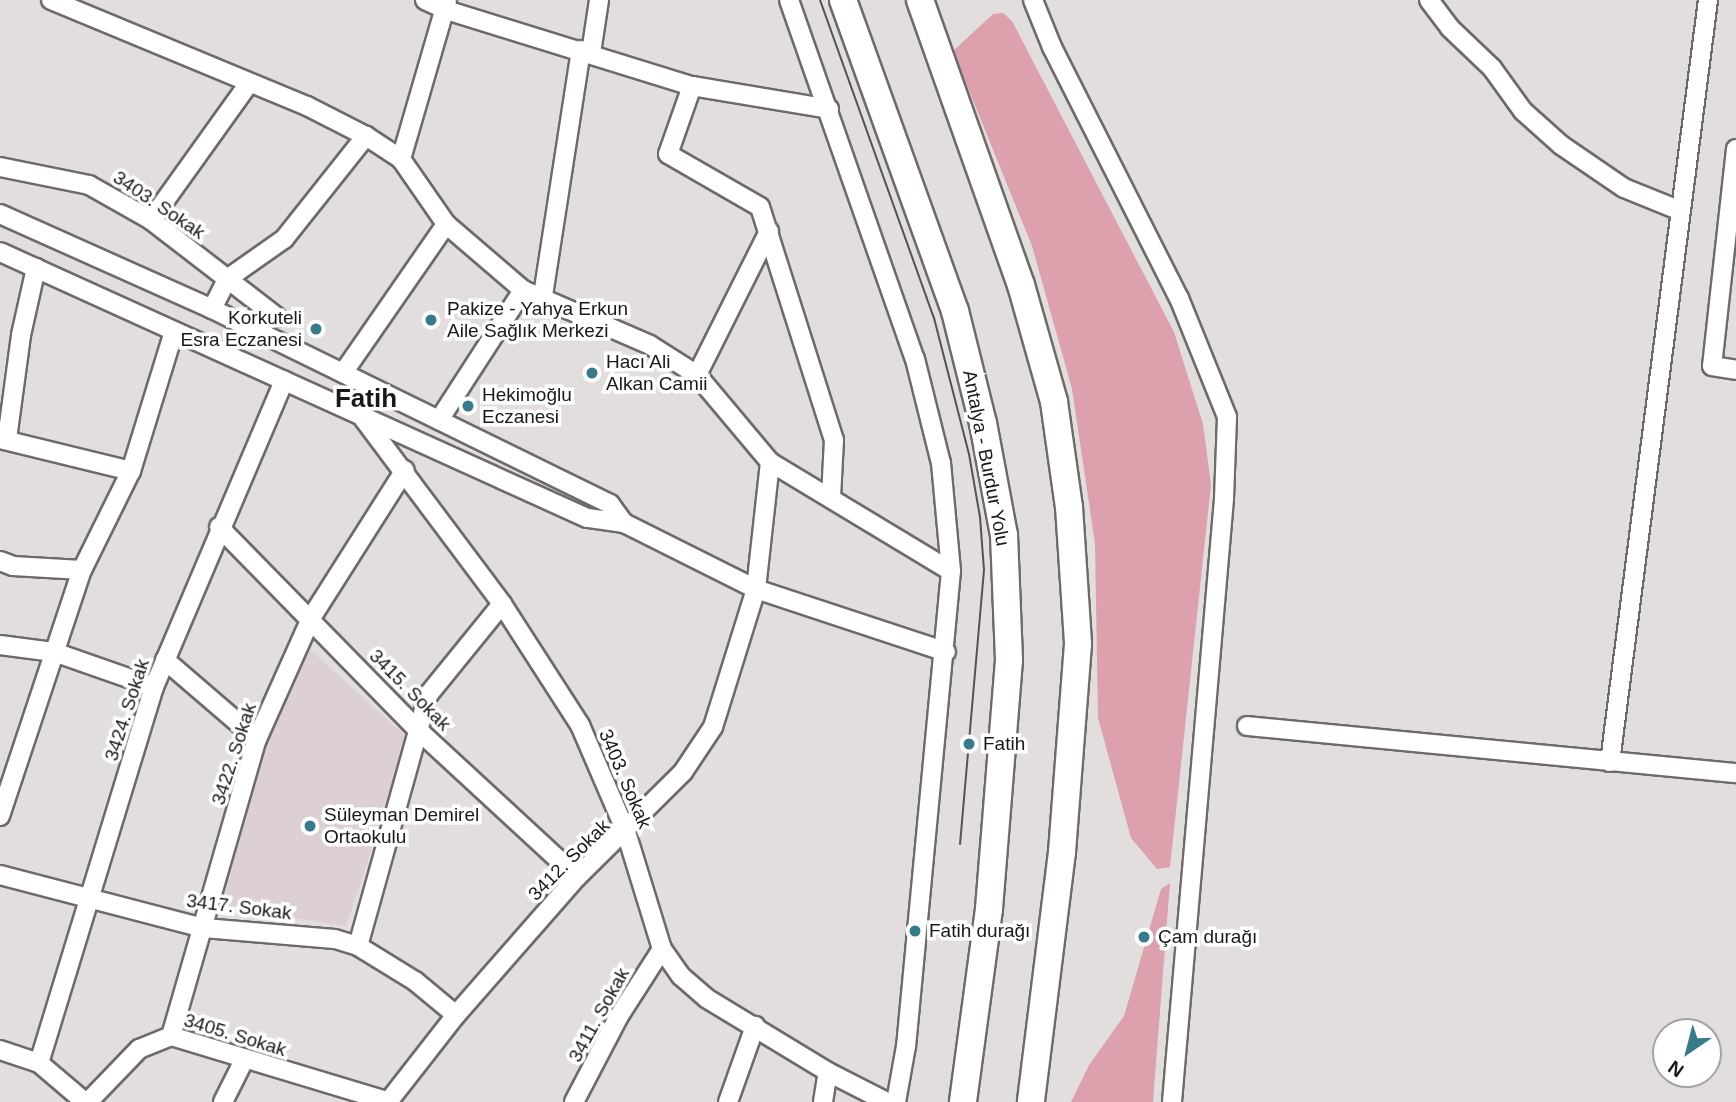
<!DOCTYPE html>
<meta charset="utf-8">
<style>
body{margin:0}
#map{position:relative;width:1736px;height:1102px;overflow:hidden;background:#e2dede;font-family:Helvetica,sans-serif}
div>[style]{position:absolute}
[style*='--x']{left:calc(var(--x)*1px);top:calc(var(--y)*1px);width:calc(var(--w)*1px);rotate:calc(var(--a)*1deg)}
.built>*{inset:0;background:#ddd0d2}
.green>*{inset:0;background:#dca1ac}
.roads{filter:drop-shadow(2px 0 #6e6a6a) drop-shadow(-2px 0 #6e6a6a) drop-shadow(0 2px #6e6a6a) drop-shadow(0 -2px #6e6a6a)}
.minor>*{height:18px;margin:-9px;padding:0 9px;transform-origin:9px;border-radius:9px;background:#fff}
.highway>*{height:26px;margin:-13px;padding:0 13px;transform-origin:13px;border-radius:13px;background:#fff}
.tram>*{height:2px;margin:-1px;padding:0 1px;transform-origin:1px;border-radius:1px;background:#555252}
.dots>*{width:19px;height:19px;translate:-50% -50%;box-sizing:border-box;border:4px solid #fff;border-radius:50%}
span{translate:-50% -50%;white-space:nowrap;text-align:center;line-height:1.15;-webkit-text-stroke:7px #fff;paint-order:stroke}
.street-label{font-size:19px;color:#1a1818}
.poi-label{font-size:19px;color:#1a1818}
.left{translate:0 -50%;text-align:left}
.right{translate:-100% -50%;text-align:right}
.district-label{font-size:26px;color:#1a1818;font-weight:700}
.north{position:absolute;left:1652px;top:1018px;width:70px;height:70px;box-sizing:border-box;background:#fff;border:2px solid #a3a3a3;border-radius:50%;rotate:215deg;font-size:19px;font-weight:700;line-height:28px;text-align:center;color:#1a1818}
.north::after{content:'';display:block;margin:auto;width:24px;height:32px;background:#377a8a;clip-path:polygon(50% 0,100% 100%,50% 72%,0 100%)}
</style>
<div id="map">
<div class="built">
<div style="clip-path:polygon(304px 644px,409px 739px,346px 926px,216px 906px,262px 747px)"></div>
</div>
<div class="green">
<div style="clip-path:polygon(1003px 13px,1012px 21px,1174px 332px,1203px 424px,1211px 485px,1170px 867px,1157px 869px,1131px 838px,1098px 718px,1095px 544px,1072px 389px,1032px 246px,953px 51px,993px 14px)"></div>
<div style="clip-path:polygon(1170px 883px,1153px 1102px,1071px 1102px,1089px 1065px,1124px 1016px,1161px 889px)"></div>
</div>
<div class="roads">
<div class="minor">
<div style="--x:51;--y:0;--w:277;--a:22.5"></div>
<div style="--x:307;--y:106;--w:66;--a:27"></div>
<div style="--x:366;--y:136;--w:42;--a:33.3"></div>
<div style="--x:401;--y:159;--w:79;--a:55.3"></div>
<div style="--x:446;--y:224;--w:101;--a:40.6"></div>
<div style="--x:523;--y:290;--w:138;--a:23.4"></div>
<div style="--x:650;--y:345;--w:56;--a:32.6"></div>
<div style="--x:697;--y:375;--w:114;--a:50"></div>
<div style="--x:770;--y:462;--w:211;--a:31.1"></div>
<div style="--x:425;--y:0;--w:23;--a:25"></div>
<div style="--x:446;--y:10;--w:257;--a:17.2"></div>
<div style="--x:692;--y:86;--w:139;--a:9.5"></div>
<div style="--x:789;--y:0;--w:380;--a:70.7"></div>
<div style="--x:915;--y:359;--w:107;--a:76"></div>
<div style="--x:941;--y:463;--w:108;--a:84.7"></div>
<div style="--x:951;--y:571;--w:477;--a:95.4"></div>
<div style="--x:906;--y:1046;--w:57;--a:100.1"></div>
<div style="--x:1033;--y:0;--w:51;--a:68"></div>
<div style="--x:1052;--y:47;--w:281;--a:63.2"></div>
<div style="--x:1179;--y:298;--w:128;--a:68"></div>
<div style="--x:1227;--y:417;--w:82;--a:92.1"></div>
<div style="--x:1224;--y:499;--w:605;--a:94.93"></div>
<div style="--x:1429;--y:0;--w:35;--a:53"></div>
<div style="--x:1450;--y:28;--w:58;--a:43.6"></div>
<div style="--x:1492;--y:68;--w:53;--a:54.2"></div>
<div style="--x:1523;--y:111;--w:51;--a:41.8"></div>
<div style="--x:1561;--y:145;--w:76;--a:34.3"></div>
<div style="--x:1624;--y:188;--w:61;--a:22"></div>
<div style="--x:591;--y:53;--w:54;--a:-81.4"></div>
<div style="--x:692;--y:86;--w:72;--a:109.4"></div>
<div style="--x:668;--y:154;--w:106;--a:29.9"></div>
<div style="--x:760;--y:207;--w:244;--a:72.4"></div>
<div style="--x:834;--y:440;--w:57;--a:93"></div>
<div style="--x:1736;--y:149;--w:218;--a:96.3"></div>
<div style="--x:1712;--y:366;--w:24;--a:9"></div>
<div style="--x:401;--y:159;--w:165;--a:-73.8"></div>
<div style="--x:0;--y:167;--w:91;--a:11.4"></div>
<div style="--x:89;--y:185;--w:71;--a:29.4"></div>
<div style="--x:151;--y:220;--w:159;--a:37.6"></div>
<div style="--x:0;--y:214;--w:232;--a:24.1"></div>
<div style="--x:212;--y:309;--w:443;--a:26.1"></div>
<div style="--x:610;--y:504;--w:24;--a:54"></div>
<div style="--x:624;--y:523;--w:37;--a:-172"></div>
<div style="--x:587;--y:518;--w:644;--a:-155.62"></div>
<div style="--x:151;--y:220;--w:168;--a:-54.4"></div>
<div style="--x:542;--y:302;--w:255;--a:-81.2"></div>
<div style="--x:212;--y:309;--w:34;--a:-63"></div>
<div style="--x:227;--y:279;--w:70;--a:-35.1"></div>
<div style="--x:284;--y:239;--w:132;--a:-51.5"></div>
<div style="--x:343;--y:373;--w:181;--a:-55.3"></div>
<div style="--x:697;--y:375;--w:161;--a:-63.4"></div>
<div style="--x:363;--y:418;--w:232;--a:53.2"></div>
<div style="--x:502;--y:604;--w:144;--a:57.2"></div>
<div style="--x:580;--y:725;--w:116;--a:66.7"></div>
<div style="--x:626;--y:832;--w:122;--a:72.9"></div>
<div style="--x:662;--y:949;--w:33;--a:55"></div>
<div style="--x:681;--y:976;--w:33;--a:41"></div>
<div style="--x:706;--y:998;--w:143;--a:31.2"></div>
<div style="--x:828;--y:1072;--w:66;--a:27"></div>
<div style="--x:439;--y:420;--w:155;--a:-57.1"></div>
<div style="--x:0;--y:439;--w:135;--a:13.7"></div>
<div style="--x:7;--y:439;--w:105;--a:-82.3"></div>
<div style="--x:21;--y:335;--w:69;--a:-77.4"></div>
<div style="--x:624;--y:523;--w:148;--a:26.6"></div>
<div style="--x:756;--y:589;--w:200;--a:18.3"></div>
<div style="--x:219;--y:527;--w:286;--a:45.6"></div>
<div style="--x:419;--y:731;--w:215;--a:42.7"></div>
<div style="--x:0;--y:561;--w:14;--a:21"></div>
<div style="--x:13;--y:566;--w:69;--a:3.3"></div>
<div style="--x:0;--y:645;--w:54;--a:7.4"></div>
<div style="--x:54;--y:652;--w:106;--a:19.3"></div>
<div style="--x:165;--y:660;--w:121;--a:40.7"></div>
<div style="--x:1247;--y:726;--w:491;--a:5.5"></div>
<div style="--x:1610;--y:762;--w:768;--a:-82.67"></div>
<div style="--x:0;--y:816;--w:259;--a:-71.6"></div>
<div style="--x:82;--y:570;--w:110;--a:-63.7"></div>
<div style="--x:131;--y:471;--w:146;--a:-72.9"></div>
<div style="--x:0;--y:875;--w:211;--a:14.6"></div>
<div style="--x:204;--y:928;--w:131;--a:4.8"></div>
<div style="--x:335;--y:939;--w:24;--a:17"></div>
<div style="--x:358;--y:946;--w:67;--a:31.6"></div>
<div style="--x:415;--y:981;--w:53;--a:39.7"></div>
<div style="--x:358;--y:946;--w:261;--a:-74.4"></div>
<div style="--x:428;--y:695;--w:117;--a:-50.9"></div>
<div style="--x:171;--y:1036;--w:309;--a:-73.9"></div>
<div style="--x:257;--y:739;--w:133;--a:-65.9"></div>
<div style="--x:311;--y:618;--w:175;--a:-57.6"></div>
<div style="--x:0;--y:1050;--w:41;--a:18.4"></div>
<div style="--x:39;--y:1063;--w:60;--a:40.3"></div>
<div style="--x:39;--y:1063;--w:393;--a:-73"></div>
<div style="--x:154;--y:687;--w:333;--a:-67"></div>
<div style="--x:88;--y:1102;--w:74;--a:-46.1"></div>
<div style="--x:139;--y:1049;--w:35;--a:-22"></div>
<div style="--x:171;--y:1036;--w:229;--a:16.8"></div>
<div style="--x:223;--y:1102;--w:47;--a:-63.4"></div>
<div style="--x:388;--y:1102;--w:110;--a:-52"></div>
<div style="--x:456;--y:1015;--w:184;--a:-48.8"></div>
<div style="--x:577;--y:877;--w:149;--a:-44.7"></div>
<div style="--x:683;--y:772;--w:54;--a:-56.3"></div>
<div style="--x:713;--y:727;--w:145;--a:-72.7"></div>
<div style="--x:756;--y:589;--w:128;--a:-83.7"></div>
<div style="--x:574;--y:1102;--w:97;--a:-62.4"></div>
<div style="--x:619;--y:1016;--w:80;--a:-57.3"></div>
<div style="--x:728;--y:1102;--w:81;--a:-70.4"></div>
<div style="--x:823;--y:1102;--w:30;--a:-81"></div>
</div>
<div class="highway">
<div style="--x:843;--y:0;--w:331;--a:70.2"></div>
<div style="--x:955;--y:311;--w:115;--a:76"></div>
<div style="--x:983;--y:423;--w:114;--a:79.4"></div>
<div style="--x:1004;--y:535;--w:125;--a:87.7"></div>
<div style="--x:1009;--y:660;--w:250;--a:94.6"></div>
<div style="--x:989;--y:909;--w:195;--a:97.7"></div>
<div style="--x:920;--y:0;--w:302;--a:70.5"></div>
<div style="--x:1021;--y:285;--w:122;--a:74.2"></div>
<div style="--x:1054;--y:402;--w:106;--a:81.9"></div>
<div style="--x:1069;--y:507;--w:137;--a:86.2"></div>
<div style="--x:1078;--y:644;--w:209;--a:94.4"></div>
<div style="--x:1062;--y:852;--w:252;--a:97.1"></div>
</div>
</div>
<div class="tram">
<div style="--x:820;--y:0;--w:338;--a:70.3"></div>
<div style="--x:934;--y:318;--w:140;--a:75.6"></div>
<div style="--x:969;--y:454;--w:64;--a:80.1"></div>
<div style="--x:980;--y:517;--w:53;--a:85.7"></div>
<div style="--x:984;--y:570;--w:275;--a:95"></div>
</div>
<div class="dots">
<div style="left:431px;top:320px;background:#377a8a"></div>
<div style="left:316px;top:329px;background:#377a8a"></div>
<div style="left:592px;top:373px;background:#377a8a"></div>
<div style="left:468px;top:406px;background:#377a8a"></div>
<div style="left:969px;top:744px;background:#377a8a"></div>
<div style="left:310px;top:826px;background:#377a8a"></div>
<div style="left:915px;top:931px;background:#377a8a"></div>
<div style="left:1144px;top:937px;background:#377a8a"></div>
</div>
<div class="street-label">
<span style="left:159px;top:205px;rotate:34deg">3403. Sokak</span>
<span style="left:986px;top:458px;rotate:79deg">Antalya - Burdur Yolu</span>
<span style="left:410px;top:690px;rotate:45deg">3415. Sokak</span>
<span style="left:127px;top:710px;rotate:-72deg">3424. Sokak</span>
<span style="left:234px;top:754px;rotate:-72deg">3422. Sokak</span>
<span style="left:625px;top:779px;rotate:67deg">3403. Sokak</span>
<span style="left:569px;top:860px;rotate:-45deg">3412. Sokak</span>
<span style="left:239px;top:907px;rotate:7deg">3417. Sokak</span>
<span style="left:599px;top:1015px;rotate:-61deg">3411. Sokak</span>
<span style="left:235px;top:1035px;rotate:17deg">3405. Sokak</span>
</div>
<div class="poi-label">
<span class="left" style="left:447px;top:320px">Pakize - Yahya Erkun<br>Aile Sağlık Merkezi</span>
<span class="right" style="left:302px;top:329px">Korkuteli<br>Esra Eczanesi</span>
<span class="left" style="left:606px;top:373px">Hacı Ali<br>Alkan Camii</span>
<span class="left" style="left:482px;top:406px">Hekimoğlu<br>Eczanesi</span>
<span class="left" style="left:983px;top:744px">Fatih</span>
<span class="left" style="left:324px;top:826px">Süleyman Demirel<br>Ortaokulu</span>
<span class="left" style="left:929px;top:931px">Fatih durağı</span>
<span class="left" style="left:1158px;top:937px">Çam durağı</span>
</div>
<div class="district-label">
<span style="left:366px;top:399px">Fatih</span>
</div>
<div class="north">N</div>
</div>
